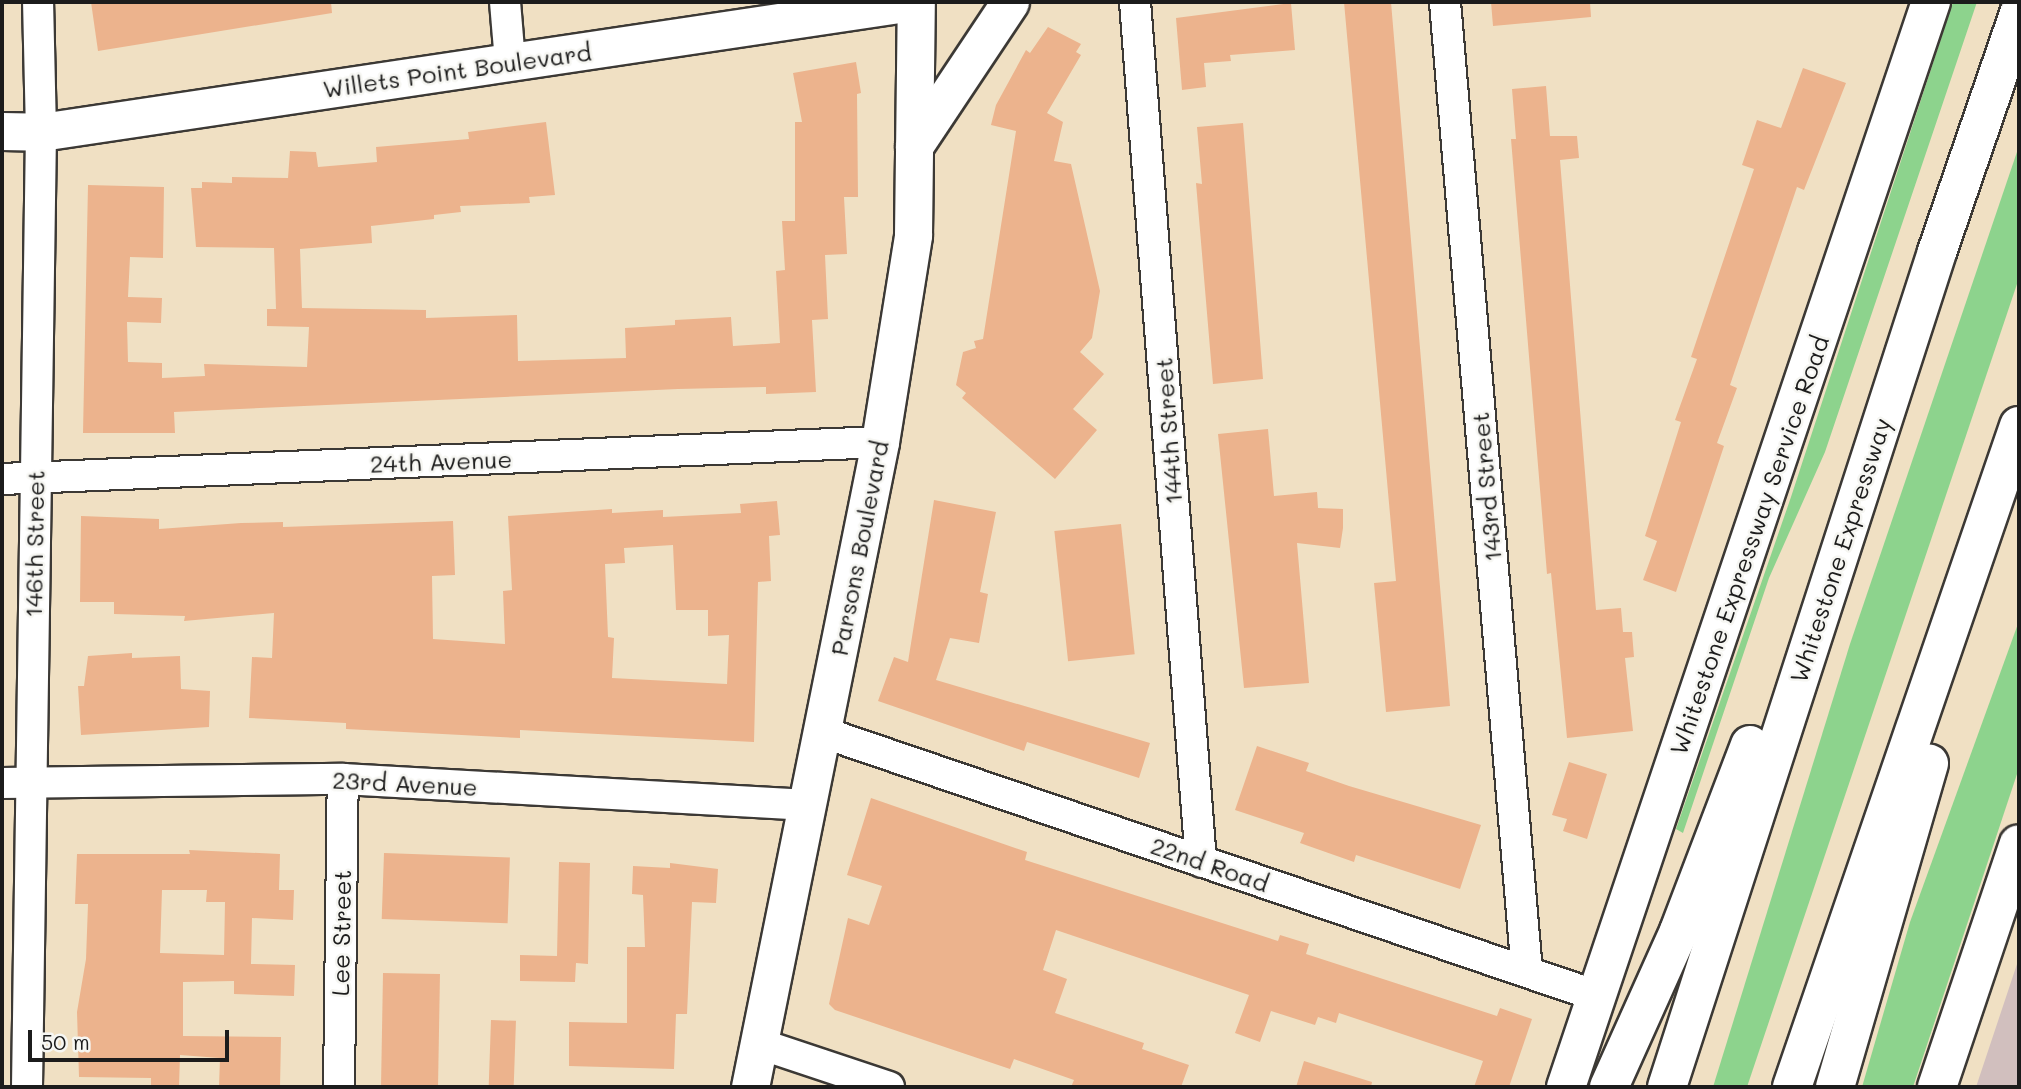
<!DOCTYPE html>
<style>
body{margin:0}
#map{position:relative;width:2021px;height:1089px;overflow:hidden;background:#f0e0c3;font-family:Mali,sans-serif}
div>[style]{position:absolute}
[style*='--x']{left:calc(var(--x)*1px);top:calc(var(--y)*1px);width:calc(var(--w)*1px);rotate:calc(var(--a)*1deg)}
.industrial>*{inset:0;background:#d1bfbe}
.green>*{inset:0;background:#8dd38d}
.building>*{inset:0;background:#ecb38d;transform-origin:0 0}
.roads{filter:drop-shadow(2px 0 #3c3935) drop-shadow(-2px 0 #3c3935) drop-shadow(0 2px #3c3935) drop-shadow(0 -2px #3c3935)}
.minor>*{height:30px;margin:-15px;padding:0 15px;transform-origin:15px;border-radius:15px;background:#fff}
.tertiary>*{height:37px;margin:-18.5px;padding:0 18.5px;transform-origin:18.5px;border-radius:18.5px;background:#fff}
.secondary>*{height:38px;margin:-19px;padding:0 19px;transform-origin:19px;border-radius:19px;background:#fff}
.motorway>*{height:38px;margin:-19px;padding:0 19px;transform-origin:19px;border-radius:19px;background:#fff}
span{translate:-50% -50%;white-space:nowrap;text-align:center;line-height:1.15;-webkit-text-stroke:5px #f6f6f2;paint-order:stroke}
.street-label{font-size:24px;color:#1c1c1c}
.frame{position:absolute;inset:0;border:4px solid #1c1c1c;pointer-events:none}
.scale{position:absolute;left:28px;top:1030px;width:201px;height:32px;box-sizing:border-box;border:4px solid #1c1c1c;border-top:0;padding-left:9px;font-size:21px;line-height:24px;white-space:nowrap;color:#1c1c1c;-webkit-text-stroke:5px #f6f6f2;paint-order:stroke}
</style>
<div id="map">
<div class="industrial">
<div style="clip-path:polygon(2019px 958px,2019px 1087px,1976px 1087px)"></div>
</div>
<div class="green">
<div style="clip-path:polygon(1953px 2px,1977px 2px,1825px 452px,1769px 578px,1683px 833px,1676px 829px,1791px 497px)"></div>
<div style="clip-path:polygon(2019px 146px,2019px 278px,1747px 1087px,1713px 1087px,1850px 644px)"></div>
<div style="clip-path:polygon(2019px 621px,2019px 768px,1913px 1087px,1862px 1087px,1910px 922px)"></div>
</div>
<div class="building">
<div style="clip-path:polygon(91px 2px,331px 2px,332px 13px,98px 51px)"></div>
<div style="clip-path:polygon(1344px 2px,1391px 2px,1450px 706px,1386px 712px,1374px 583px,1396px 581px)"></div>
<div style="clip-path:polygon(1491px 2px,1590px 2px,1591px 17px,1493px 26px)"></div>
<div style="clip-path:polygon(1291px 3px,1295px 50px,1230px 55px,1231px 61px,1204px 63px,1206px 87px,1182px 90px,1176px 18px)"></div>
<div style="clip-path:polygon(1048px 27px,1081px 44px,1076px 52px,1081px 55px,1047px 113px,1063px 122px,1054px 161px,1071px 164px,1100px 291px,1092px 338px,1080px 352px,1104px 374px,1073px 409px,1097px 430px,1055px 479px,962px 398px,966px 393px,956px 385px,963px 352px,976px 348px,974px 341px,983px 339px,1016px 131px,991px 125px,996px 105px,1026px 50px,1030px 53px)"></div>
<div style="clip-path:polygon(856px 62px,861px 93px,857px 94px,858px 197px,844px 197px,847px 254px,825px 255px,828px 319px,812px 320px,816px 392px,766px 394px,766px 387px,678px 389px,174px 412px,175px 433px,83px 433px,88px 185px,164px 187px,163px 258px,130px 257px,128px 297px,162px 298px,161px 323px,127px 322px,128px 362px,162px 363px,162px 378px,205px 376px,204px 364px,307px 367px,309px 327px,267px 326px,267px 309px,276px 309px,274px 248px,196px 247px,191px 188px,202px 188px,202px 182px,232px 183px,232px 177px,288px 178px,290px 151px,316px 152px,318px 167px,377px 162px,376px 147px,469px 139px,468px 132px,546px 122px,555px 195px,529px 197px,530px 203px,460px 206px,461px 212px,434px 215px,434px 219px,371px 226px,372px 243px,300px 249px,302px 308px,426px 310px,426px 318px,517px 315px,518px 361px,626px 358px,625px 328px,675px 325px,675px 320px,731px 317px,733px 346px,780px 343px,776px 271px,785px 270px,782px 221px,795px 221px,795px 122px,802px 122px,793px 73px)"></div>
<div style="clip-path:polygon(1803px 68px,1846px 83px,1804px 190px,1797px 187px,1730px 385px,1737px 388px,1717px 443px,1724px 446px,1676px 592px,1643px 580px,1657px 541px,1645px 536px,1681px 422px,1675px 420px,1697px 359px,1691px 357px,1754px 169px,1742px 165px,1757px 120px,1781px 128px)"></div>
<div style="clip-path:polygon(1546px 86px,1550px 136px,1577px 136px,1579px 158px,1560px 160px,1596px 610px,1621px 608px,1623px 632px,1632px 632px,1634px 657px,1625px 658px,1633px 731px,1567px 738px,1551px 573px,1547px 574px,1511px 139px,1516px 139px,1512px 89px)"></div>
<div style="clip-path:polygon(1243px 123px,1263px 379px,1213px 384px,1196px 183px,1202px 184px,1197px 127px)"></div>
<div style="clip-path:polygon(1268px 429px,1274px 496px,1317px 492px,1318px 508px,1343px 509px,1343px 528px,1340px 548px,1297px 543px,1309px 683px,1244px 688px,1218px 434px)"></div>
<div style="clip-path:polygon(934px 500px,996px 512px,980px 592px,988px 594px,979px 643px,950px 638px,936px 680px,1150px 743px,1139px 778px,1027px 742px,1024px 751px,878px 701px,894px 657px,908px 662px)"></div>
<div style="clip-path:polygon(evenodd,777px 501px,780px 535px,769px 536px,771px 581px,758px 582px,754px 742px,520px 730px,520px 738px,346px 729px,346px 723px,249px 718px,252px 657px,272px 658px,274px 613px,184px 621px,185px 616px,114px 614px,114px 602px,80px 602px,81px 516px,159px 519px,159px 529px,241px 523px,283px 522px,283px 527px,453px 521px,455px 575px,432px 576px,433px 639px,505px 644px,503px 591px,512px 590px,508px 516px,612px 509px,612px 513px,663px 510px,663px 517px,741px 513px,740px 504px,777px 501px,673px 545px,676px 610px,708px 610px,708px 636px,729px 635px,727px 684px,612px 678px,614px 638px,608px 637px,605px 564px,625px 563px,624px 548px,673px 545px)"></div>
<div style="left:1121px;top:524px;width:131px;height:67px;rotate:84deg"></div>
<div style="clip-path:polygon(132px 653px,132px 658px,180px 656px,181px 689px,210px 691px,209px 727px,81px 735px,78px 686px,84px 686px,88px 656px)"></div>
<div style="clip-path:polygon(1257px 746px,1309px 763px,1306px 771px,1349px 786px,1481px 825px,1460px 889px,1356px 855px,1354px 862px,1300px 843px,1304px 833px,1235px 810px)"></div>
<div style="clip-path:polygon(1569px 762px,1607px 774px,1587px 839px,1563px 831px,1567px 819px,1552px 815px)"></div>
<div style="clip-path:polygon(871px 798px,1027px 852px,1025px 860px,1278px 941px,1280px 935px,1309px 944px,1306px 954px,1497px 1016px,1500px 1008px,1532px 1019px,1509px 1087px,1474px 1087px,1483px 1061px,1339px 1013px,1336px 1023px,1318px 1017px,1315px 1025px,1271px 1011px,1260px 1042px,1235px 1033px,1249px 995px,1056px 930px,1043px 970px,1067px 979px,1055px 1013px,1144px 1043px,1142px 1049px,1189px 1065px,1181px 1087px,1071px 1087px,1074px 1080px,1014px 1059px,1010px 1069px,835px 1010px,829px 1004px,848px 918px,869px 925px,882px 886px,847px 875px)"></div>
<div style="clip-path:polygon(evenodd,189px 850px,280px 854px,279px 890px,294px 890px,293px 920px,252px 918px,251px 964px,295px 965px,294px 996px,234px 994px,234px 981px,183px 982px,183px 1036px,281px 1037px,280px 1087px,219px 1087px,220px 1058px,180px 1055px,179px 1087px,151px 1087px,151px 1078px,79px 1077px,77px 1012px,86px 959px,88px 904px,75px 904px,77px 854px,190px 854px,189px 850px,162px 890px,207px 890px,206px 902px,225px 902px,224px 955px,160px 953px,162px 890px)"></div>
<div style="left:384px;top:853px;width:126px;height:66px;rotate:2deg"></div>
<div style="clip-path:polygon(559px 862px,590px 863px,588px 964px,576px 963px,575px 982px,520px 981px,520px 955px,557px 956px)"></div>
<div style="clip-path:polygon(670px 863px,718px 869px,716px 903px,692px 902px,687px 1014px,676px 1014px,674px 1069px,569px 1066px,569px 1022px,627px 1023px,627px 947px,645px 947px,643px 895px,632px 894px,633px 866px,670px 868px)"></div>
<div style="left:383px;top:973px;width:57px;height:114px;rotate:1deg"></div>
<div style="left:491px;top:1020px;width:25px;height:67px;rotate:2deg"></div>
<div style="clip-path:polygon(1304px 1061px,1372px 1082px,1371px 1087px,1296px 1087px)"></div>
</div>
<div class="roads">
<div class="minor">
<div style="--x:505;--y:2;--w:60;--a:85.2"></div>
<div style="--x:1135;--y:2;--w:862;--a:85.61"></div>
<div style="--x:1445;--y:2;--w:973;--a:85.17"></div>
<div style="--x:2;--y:479;--w:879;--a:-2.41"></div>
<div style="--x:822;--y:732;--w:819;--a:18.81"></div>
<div style="--x:2;--y:783;--w:341;--a:-0.7"></div>
<div style="--x:343;--y:779;--w:466;--a:3.2"></div>
<div style="--x:760;--y:1044;--w:136;--a:18.4"></div>
<div style="--x:27;--y:1087;--w:955;--a:-89.16"></div>
<div style="--x:41;--y:132;--w:130;--a:-91.3"></div>
<div style="--x:339;--y:1087;--w:308;--a:-89.3"></div>
</div>
<div class="tertiary">
<div style="--x:2;--y:131;--w:39;--a:1"></div>
<div style="--x:41;--y:132;--w:881;--a:-8.49"></div>
<div style="--x:914;--y:146;--w:173;--a:-56.3"></div>
<div style="--x:750;--y:1087;--w:658;--a:-78.6"></div>
<div style="--x:880;--y:442;--w:210;--a:-80.9"></div>
<div style="--x:913;--y:235;--w:233;--a:-89.3"></div>
</div>
<div class="secondary">
<div style="--x:1566;--y:1087;--w:1145;--a:-71.41"></div>
<div style="--x:1937;--y:1087;--w:256;--a:-71.4"></div>
</div>
<div class="motorway">
<div style="--x:1609;--y:1087;--w:171;--a:-65.8"></div>
<div style="--x:1679;--y:931;--w:199;--a:-69.1"></div>
<div style="--x:1667;--y:1087;--w:878;--a:-72.08"></div>
<div style="--x:1937;--y:252;--w:252;--a:-71"></div>
<div style="--x:1792;--y:1087;--w:699;--a:-71.05"></div>
<div style="--x:1835;--y:1087;--w:337;--a:-73.8"></div>
</div>
</div>
<div class="street-label">
<span style="left:457px;top:70px;rotate:-8deg">Willets Point Boulevard</span>
<span style="left:1168px;top:431px;rotate:-94deg">144th Street</span>
<span style="left:441px;top:461px;rotate:-2deg">24th Avenue</span>
<span style="left:1486px;top:487px;rotate:-95deg">143rd Street</span>
<span style="left:34px;top:544px;rotate:-89deg">146th Street</span>
<span style="left:1749px;top:545px;rotate:-71deg">Whitestone Expressway Service Road</span>
<span style="left:859px;top:548px;rotate:-79deg">Parsons Boulevard</span>
<span style="left:1840px;top:550px;rotate:-72deg">Whitestone Expressway</span>
<span style="left:405px;top:783px;rotate:3deg">23rd Avenue</span>
<span style="left:1210px;top:864px;rotate:19deg">22nd Road</span>
<span style="left:341px;top:933px;rotate:-89deg">Lee Street</span>
</div>
<div class="frame"></div>
<div class="scale">50 m</div>
</div>
